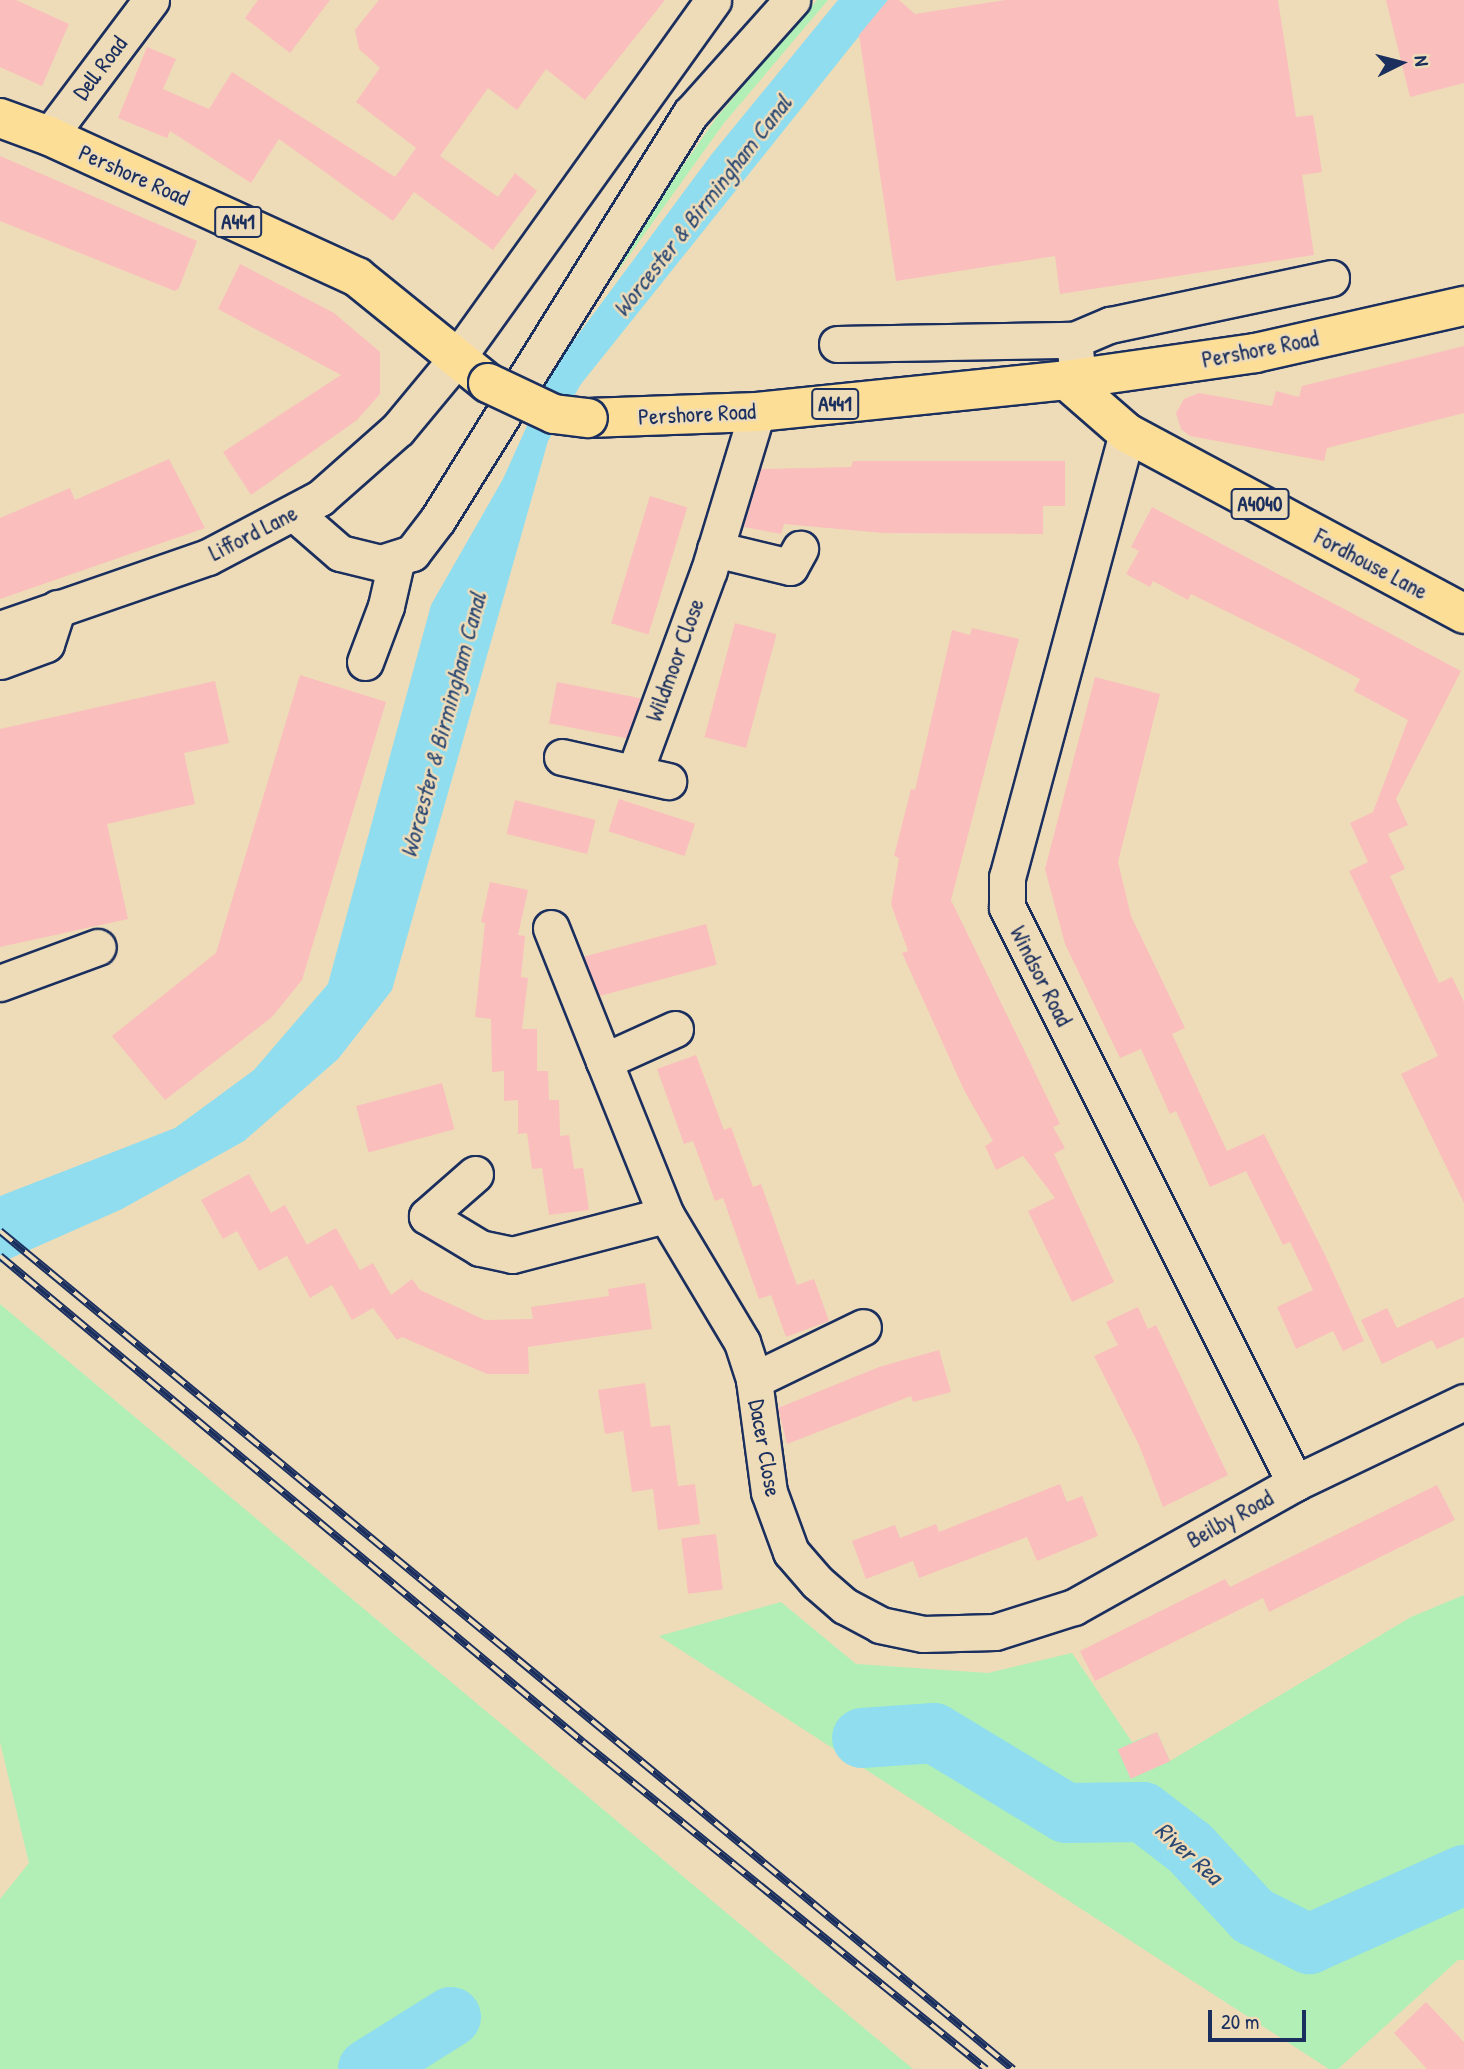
<!DOCTYPE html>
<style>
body{margin:0}
#map{position:relative;width:1464px;height:2069px;overflow:hidden;background:#eedcb9;font-family:"Patrick Hand",sans-serif}
div>[style]{position:absolute}
[style*='--x']{left:calc(var(--x)*1px);top:calc(var(--y)*1px);width:calc(var(--w)*1px);rotate:calc(var(--a)*1deg)}
.green>*{inset:0;background:#b1efb6}
.water>*{inset:0;background:#8fddee}
.river>*{height:60px;margin:-30px;padding:0 30px;transform-origin:30px;border-radius:30px;background:#8fddee}
.building>*{inset:0;background:#fabebc;transform-origin:0 0}
.roads{filter:drop-shadow(2px 0 #1b2f5e) drop-shadow(-2px 0 #1b2f5e) drop-shadow(0 2px #1b2f5e) drop-shadow(0 -2px #1b2f5e)}
.minor>*{height:35px;margin:-17.5px;padding:0 17.5px;transform-origin:17.5px;border-radius:17.5px;background:#eedcb9}
.major>*{height:38px;margin:-19px;padding:0 19px;transform-origin:19px;border-radius:19px;background:#fdde96}
.rail>*{height:8px;margin-top:-4px;transform-origin:0;background:repeating-linear-gradient(90deg,#eedcb9 0 16px,#1b2f5e 0 32px);box-sizing:border-box;border-block:2px solid #1b2f5e}
.bridges{filter:drop-shadow(2px 0 #1b2f5e) drop-shadow(-2px 0 #1b2f5e) drop-shadow(0 2px #1b2f5e) drop-shadow(0 -2px #1b2f5e)}
.major-bridge>*{height:38px;margin:-19px;padding:0 19px;transform-origin:19px;border-radius:19px;background:#fdde96}
span{translate:-50% -50%;white-space:nowrap;text-align:center;line-height:1.15;-webkit-text-stroke:5px #eedcb9;paint-order:stroke}
.shield-label span{padding:2px 5px;background:#eedcb9;border:2px solid;border-radius:5px;-webkit-text-stroke-width:0}
.shield-label{font-size:21px;color:#1b2f5e;font-weight:700}
.street-label{font-size:23px;color:#1b2f5e}
.water-label{font-size:24px;color:#2c4974;font-style:italic}
.north{position:absolute;left:1366px;top:28px;width:70px;height:70px;-webkit-text-stroke:5px #eedcb9;paint-order:stroke;rotate:84deg;font-size:19px;font-weight:700;line-height:28px;text-align:center;color:#1b2f5e}
.north::after{content:'';display:block;margin:auto;width:24px;height:32px;background:#1b2f5e;clip-path:polygon(50% 0,100% 100%,50% 72%,0 100%)}
.scale{position:absolute;left:1208px;top:2010px;width:98px;height:32px;box-sizing:border-box;border:4px solid #1b2f5e;border-top:0;padding-left:9px;font-size:21px;line-height:24px;white-space:nowrap;color:#1b2f5e;-webkit-text-stroke:5px #eedcb9;paint-order:stroke}
</style>
<div id="map">
<div class="green">
<div style="clip-path:polygon(817px 0,828px 0,724px 123px,547px 370px,542px 367px,717px 117px)"></div>
<div style="clip-path:polygon(0 1304px,895px 2054px,913px 2069px,0 2069px,0 1899px,29px 1863px,0 1742px)"></div>
<div style="clip-path:polygon(1464px 1595px,1464px 1960px,1458px 1960px,1338px 2069px,1329px 2069px,659px 1636px,781px 1602px,856px 1664px,988px 1673px,1072px 1653px,1132px 1742px,1157px 1732px,1170px 1761px,1411px 1617px)"></div>
</div>
<div class="water">
<div style="clip-path:polygon(838px 0,888px 0,581px 384px,548px 441px,392px 990px,338px 1059px,244px 1141px,122px 1209px,0 1263px,0 1196px,175px 1128px,254px 1070px,328px 984px,431px 605px,503px 479px,552px 370px,711px 155px)"></div>
</div>
<div class="river">
<div style="--x:862;--y:1738;--w:72;--a:-4"></div>
<div style="--x:934;--y:1733;--w:154;--a:31.2"></div>
<div style="--x:1066;--y:1813;--w:77;--a:-0.7"></div>
<div style="--x:1143;--y:1812;--w:59;--a:37.5"></div>
<div style="--x:1190;--y:1848;--w:93;--a:47.2"></div>
<div style="--x:1253;--y:1916;--w:63;--a:26.6"></div>
<div style="--x:1309;--y:1944;--w:170;--a:-24"></div>
<div style="--x:368;--y:2069;--w:98;--a:-32.1"></div>
</div>
<div class="building">
<div style="clip-path:polygon(0 0,16px 0,69px 24px,42px 86px,0 67px)"></div>
<div style="clip-path:polygon(258px 0,330px 0,290px 53px,245px 18px)"></div>
<div style="clip-path:polygon(379px 0,665px 0,585px 100px,546px 69px,517px 110px,488px 88px,440px 156px,498px 197px,515px 173px,537px 191px,493px 250px,414px 192px,393px 221px,279px 139px,251px 183px,170px 131px,167px 138px,118px 118px,147px 47px,176px 59px,163px 89px,209px 109px,232px 72px,395px 177px,416px 148px,356px 102px,380px 68px,359px 49px,355px 30px)"></div>
<div style="clip-path:polygon(888px 0,899px 0,915px 14px,1005px 0,1278px 0,1296px 117px,1313px 115px,1322px 172px,1302px 175px,1314px 255px,1060px 294px,1055px 256px,896px 281px,859px 35px)"></div>
<div style="clip-path:polygon(1386px 0,1464px 0,1464px 83px,1410px 97px)"></div>
<div style="clip-path:polygon(0 156px,197px 241px,179px 288px,175px 291px,0 221px)"></div>
<div style="clip-path:polygon(240px 264px,334px 313px,380px 352px,380px 394px,357px 420px,251px 495px,223px 452px,341px 375px,218px 309px)"></div>
<div style="clip-path:polygon(1464px 346px,1464px 413px,1327px 448px,1324px 461px,1190px 436px,1181px 429px,1176px 413px,1184px 399px,1199px 393px,1272px 406px,1276px 391px,1299px 397px,1302px 386px)"></div>
<div style="clip-path:polygon(169px 459px,205px 528px,0 599px,0 518px,70px 488px,75px 500px)"></div>
<div style="clip-path:polygon(853px 461px,1065px 461px,1065px 506px,1043px 506px,1043px 534px,883px 533px,784px 524px,781px 534px,744px 527px,761px 469px,851px 467px)"></div>
<div style="left:650px;top:496px;width:39px;height:133px;rotate:17deg"></div>
<div style="clip-path:polygon(1152px 507px,1461px 671px,1396px 799px,1408px 825px,1388px 834px,1405px 869px,1390px 876px,1439px 983px,1452px 977px,1464px 1002px,1464px 1203px,1401px 1074px,1438px 1056px,1349px 871px,1368px 862px,1350px 823px,1373px 812px,1408px 720px,1354px 691px,1360px 679px,1289px 642px,1191px 594px,1188px 600px,1153px 581px,1150px 587px,1126px 574px,1139px 551px,1131px 547px)"></div>
<div style="left:735px;top:623px;width:43px;height:118px;rotate:15deg"></div>
<div style="clip-path:polygon(972px 628px,1019px 639px,951px 900px,1060px 1124px,1053px 1127px,1065px 1148px,1054px 1154px,1114px 1282px,1072px 1302px,1028px 1211px,1055px 1198px,1023px 1156px,996px 1170px,985px 1146px,993px 1141px,964px 1090px,902px 953px,908px 951px,891px 904px,899px 858px,894px 856px,911px 789px,915px 790px,952px 630px,970px 635px)"></div>
<div style="clip-path:polygon(300px 675px,386px 702px,302px 980px,272px 1017px,165px 1100px,112px 1036px,216px 953px)"></div>
<div style="clip-path:polygon(1095px 677px,1160px 694px,1118px 862px,1131px 916px,1185px 1028px,1172px 1034px,1227px 1151px,1264px 1134px,1326px 1257px,1364px 1341px,1343px 1351px,1333px 1331px,1296px 1349px,1277px 1307px,1313px 1290px,1290px 1242px,1283px 1245px,1246px 1171px,1210px 1187px,1176px 1111px,1170px 1114px,1141px 1049px,1120px 1058px,1065px 944px,1045px 869px)"></div>
<div style="clip-path:polygon(215px 681px,229px 743px,184px 753px,195px 804px,107px 824px,128px 919px,0 947px,0 729px)"></div>
<div style="left:557px;top:682px;width:85px;height:42px;rotate:11deg"></div>
<div style="left:619px;top:799px;width:80px;height:34px;rotate:18deg"></div>
<div style="left:515px;top:800px;width:83px;height:35px;rotate:14deg"></div>
<div style="clip-path:polygon(490px 882px,528px 890px,518px 935px,525px 936px,521px 977px,528px 978px,522px 1029px,537px 1029px,537px 1071px,548px 1071px,549px 1100px,559px 1100px,560px 1136px,569px 1135px,574px 1169px,583px 1168px,589px 1210px,549px 1215px,542px 1168px,532px 1169px,527px 1133px,518px 1134px,518px 1100px,504px 1101px,504px 1071px,492px 1072px,491px 1019px,475px 1017px,485px 923px,481px 922px)"></div>
<div style="left:706px;top:924px;width:42px;height:126px;rotate:75deg"></div>
<div style="clip-path:polygon(696px 1055px,724px 1130px,731px 1127px,753px 1187px,761px 1184px,797px 1285px,814px 1279px,829px 1321px,786px 1337px,771px 1295px,759px 1299px,723px 1198px,715px 1201px,693px 1141px,684px 1144px,657px 1069px)"></div>
<div style="left:442px;top:1083px;width:48px;height:89px;rotate:75deg"></div>
<div style="clip-path:polygon(249px 1174px,271px 1213px,285px 1205px,307px 1245px,259px 1271px,237px 1231px,223px 1239px,201px 1200px)"></div>
<div style="clip-path:polygon(336px 1228px,360px 1270px,373px 1263px,391px 1295px,412px 1279px,420px 1290px,485px 1320px,533px 1319px,531px 1307px,609px 1296px,608px 1289px,645px 1283px,652px 1329px,528px 1347px,529px 1374px,487px 1374px,402px 1337px,397px 1340px,373px 1308px,352px 1320px,332px 1285px,310px 1298px,287px 1256px)"></div>
<div style="clip-path:polygon(1464px 1297px,1464px 1337px,1437px 1349px,1432px 1340px,1382px 1364px,1361px 1320px,1387px 1308px,1397px 1328px)"></div>
<div style="clip-path:polygon(1138px 1307px,1148px 1329px,1156px 1325px,1228px 1475px,1163px 1507px,1139px 1445px,1094px 1356px,1118px 1345px,1106px 1322px)"></div>
<div style="clip-path:polygon(939px 1350px,951px 1392px,913px 1402px,911px 1396px,787px 1444px,778px 1408px,879px 1367px)"></div>
<div style="clip-path:polygon(645px 1383px,651px 1427px,670px 1425px,678px 1486px,695px 1484px,700px 1524px,658px 1530px,653px 1489px,632px 1492px,623px 1431px,605px 1434px,598px 1390px)"></div>
<div style="clip-path:polygon(1060px 1484px,1067px 1502px,1082px 1496px,1098px 1536px,1037px 1561px,1027px 1537px,919px 1578px,913px 1561px,866px 1579px,852px 1541px,895px 1525px,900px 1538px,936px 1524px,939px 1532px)"></div>
<div style="clip-path:polygon(1437px 1485px,1455px 1520px,1269px 1612px,1263px 1598px,1095px 1681px,1080px 1651px,1225px 1579px,1230px 1587px)"></div>
<div style="left:716px;top:1534px;width:56px;height:35px;rotate:83deg"></div>
<div style="left:1157px;top:1732px;width:32px;height:43px;rotate:66deg"></div>
<div style="clip-path:polygon(1426px 2002px,1464px 2042px,1464px 2069px,1427px 2069px,1394px 2033px)"></div>
</div>
<div class="roads">
<div class="minor">
<div style="--x:49;--y:136;--w:170;--a:-53.1"></div>
<div style="--x:1074;--y:340;--w:39;--a:-23"></div>
<div style="--x:1110;--y:325;--w:226;--a:-12"></div>
<div style="--x:837;--y:344;--w:237;--a:-1"></div>
<div style="--x:1074;--y:340;--w:38;--a:84"></div>
<div style="--x:1127;--y:433;--w:460;--a:105.1"></div>
<div style="--x:1007;--y:877;--w:30;--a:90"></div>
<div style="--x:1007;--y:907;--w:644;--a:63.43"></div>
<div style="--x:294;--y:513;--w:61;--a:41"></div>
<div style="--x:340;--y:553;--w:42;--a:13.7"></div>
<div style="--x:381;--y:563;--w:33;--a:-18"></div>
<div style="--x:412;--y:553;--w:43;--a:-52.6"></div>
<div style="--x:438;--y:519;--w:478;--a:-58.1"></div>
<div style="--x:691;--y:113;--w:152;--a:-48.2"></div>
<div style="--x:715;--y:549;--w:77;--a:13.5"></div>
<div style="--x:790;--y:567;--w:21;--a:-61"></div>
<div style="--x:0;--y:629;--w:220;--a:-19.1"></div>
<div style="--x:208;--y:557;--w:127;--a:-27.8"></div>
<div style="--x:320;--y:498;--w:104;--a:-41.5"></div>
<div style="--x:398;--y:429;--w:92;--a:-50.3"></div>
<div style="--x:457;--y:358;--w:440;--a:-54.4"></div>
<div style="--x:0;--y:661;--w:49;--a:-20.3"></div>
<div style="--x:46;--y:644;--w:38;--a:-72"></div>
<div style="--x:365;--y:662;--w:60;--a:-69.4"></div>
<div style="--x:386;--y:606;--w:49;--a:-77.1"></div>
<div style="--x:562;--y:757;--w:109;--a:12.8"></div>
<div style="--x:635;--y:771;--w:214;--a:-69.8"></div>
<div style="--x:709;--y:570;--w:165;--a:-73.1"></div>
<div style="--x:551;--y:928;--w:143;--a:68.3"></div>
<div style="--x:0;--y:983;--w:104;--a:-20.2"></div>
<div style="--x:675;--y:1029;--w:78;--a:155.7"></div>
<div style="--x:604;--y:1061;--w:166;--a:68.1"></div>
<div style="--x:666;--y:1215;--w:148;--a:59.1"></div>
<div style="--x:742;--y:1342;--w:40;--a:72"></div>
<div style="--x:754;--y:1380;--w:113;--a:82.4"></div>
<div style="--x:769;--y:1492;--w:64;--a:69.9"></div>
<div style="--x:791;--y:1552;--w:40;--a:49"></div>
<div style="--x:817;--y:1582;--w:37;--a:41"></div>
<div style="--x:845;--y:1606;--w:40;--a:28"></div>
<div style="--x:880;--y:1625;--w:44;--a:11.8"></div>
<div style="--x:923;--y:1634;--w:72;--a:-1.6"></div>
<div style="--x:995;--y:1632;--w:83;--a:-17.6"></div>
<div style="--x:1074;--y:1607;--w:253;--a:-29.3"></div>
<div style="--x:1295;--y:1483;--w:187;--a:-25.6"></div>
<div style="--x:475;--y:1174;--w:64;--a:138.8"></div>
<div style="--x:427;--y:1216;--w:62;--a:31.1"></div>
<div style="--x:480;--y:1248;--w:33;--a:12"></div>
<div style="--x:512;--y:1255;--w:159;--a:-14.6"></div>
<div style="--x:754;--y:1380;--w:121;--a:-25.9"></div>
</div>
<div class="major">
<div style="--x:0;--y:118;--w:52;--a:20.2"></div>
<div style="--x:49;--y:136;--w:339;--a:24.6"></div>
<div style="--x:357;--y:277;--w:169;--a:39"></div>
<div style="--x:1066;--y:380;--w:81;--a:41"></div>
<div style="--x:1127;--y:433;--w:383;--a:28.2"></div>
<div style="--x:588;--y:418;--w:169;--a:-2"></div>
<div style="--x:757;--y:412;--w:311;--a:-5.9"></div>
<div style="--x:1066;--y:380;--w:191;--a:-8.1"></div>
<div style="--x:1255;--y:353;--w:214;--a:-12.7"></div>
</div>
</div>
<div class="rail">
<div style="--x:0;--y:1231;--w:1315;--a:39.6"></div>
<div style="--x:0;--y:1256;--w:759;--a:39.82"></div>
<div style="--x:583;--y:1742;--w:519;--a:39.06"></div>
</div>
<div class="bridges">
<div class="major-bridge">
<div style="--x:488;--y:383;--w:73;--a:25.2"></div>
<div style="--x:554;--y:414;--w:34;--a:7"></div>
</div>
</div>
<div class="shield-label">
<span style="left:238px;top:222px">A441</span>
<span style="left:835px;top:404px">A441</span>
<span style="left:1260px;top:504px">A4040</span>
</div>
<div class="street-label">
<span style="left:100px;top:68px;rotate:-53deg">Dell Road</span>
<span style="left:134px;top:175px;rotate:24deg">Pershore Road</span>
<span style="left:1260px;top:349px;rotate:-11deg">Pershore Road</span>
<span style="left:697px;top:414px;rotate:-3deg">Pershore Road</span>
<span style="left:253px;top:533px;rotate:-27deg">Lifford Lane</span>
<span style="left:1371px;top:564px;rotate:28deg">Fordhouse Lane</span>
<span style="left:675px;top:660px;rotate:-70deg">Wildmoor Close</span>
<span style="left:1041px;top:976px;rotate:63deg">Windsor Road</span>
<span style="left:765px;top:1448px;rotate:80deg">Dacer Close</span>
<span style="left:1230px;top:1519px;rotate:-29deg">Beilby Road</span>
</div>
<div class="water-label">
<span style="left:702px;top:206px;rotate:-52deg">Worcester &amp; Birmingham Canal</span>
<span style="left:443px;top:725px;rotate:-75deg">Worcester &amp; Birmingham Canal</span>
<span style="left:1189px;top:1853px;rotate:42deg">River Rea</span>
</div>
<div class="north">N</div>
<div class="scale">20 m</div>
</div>
